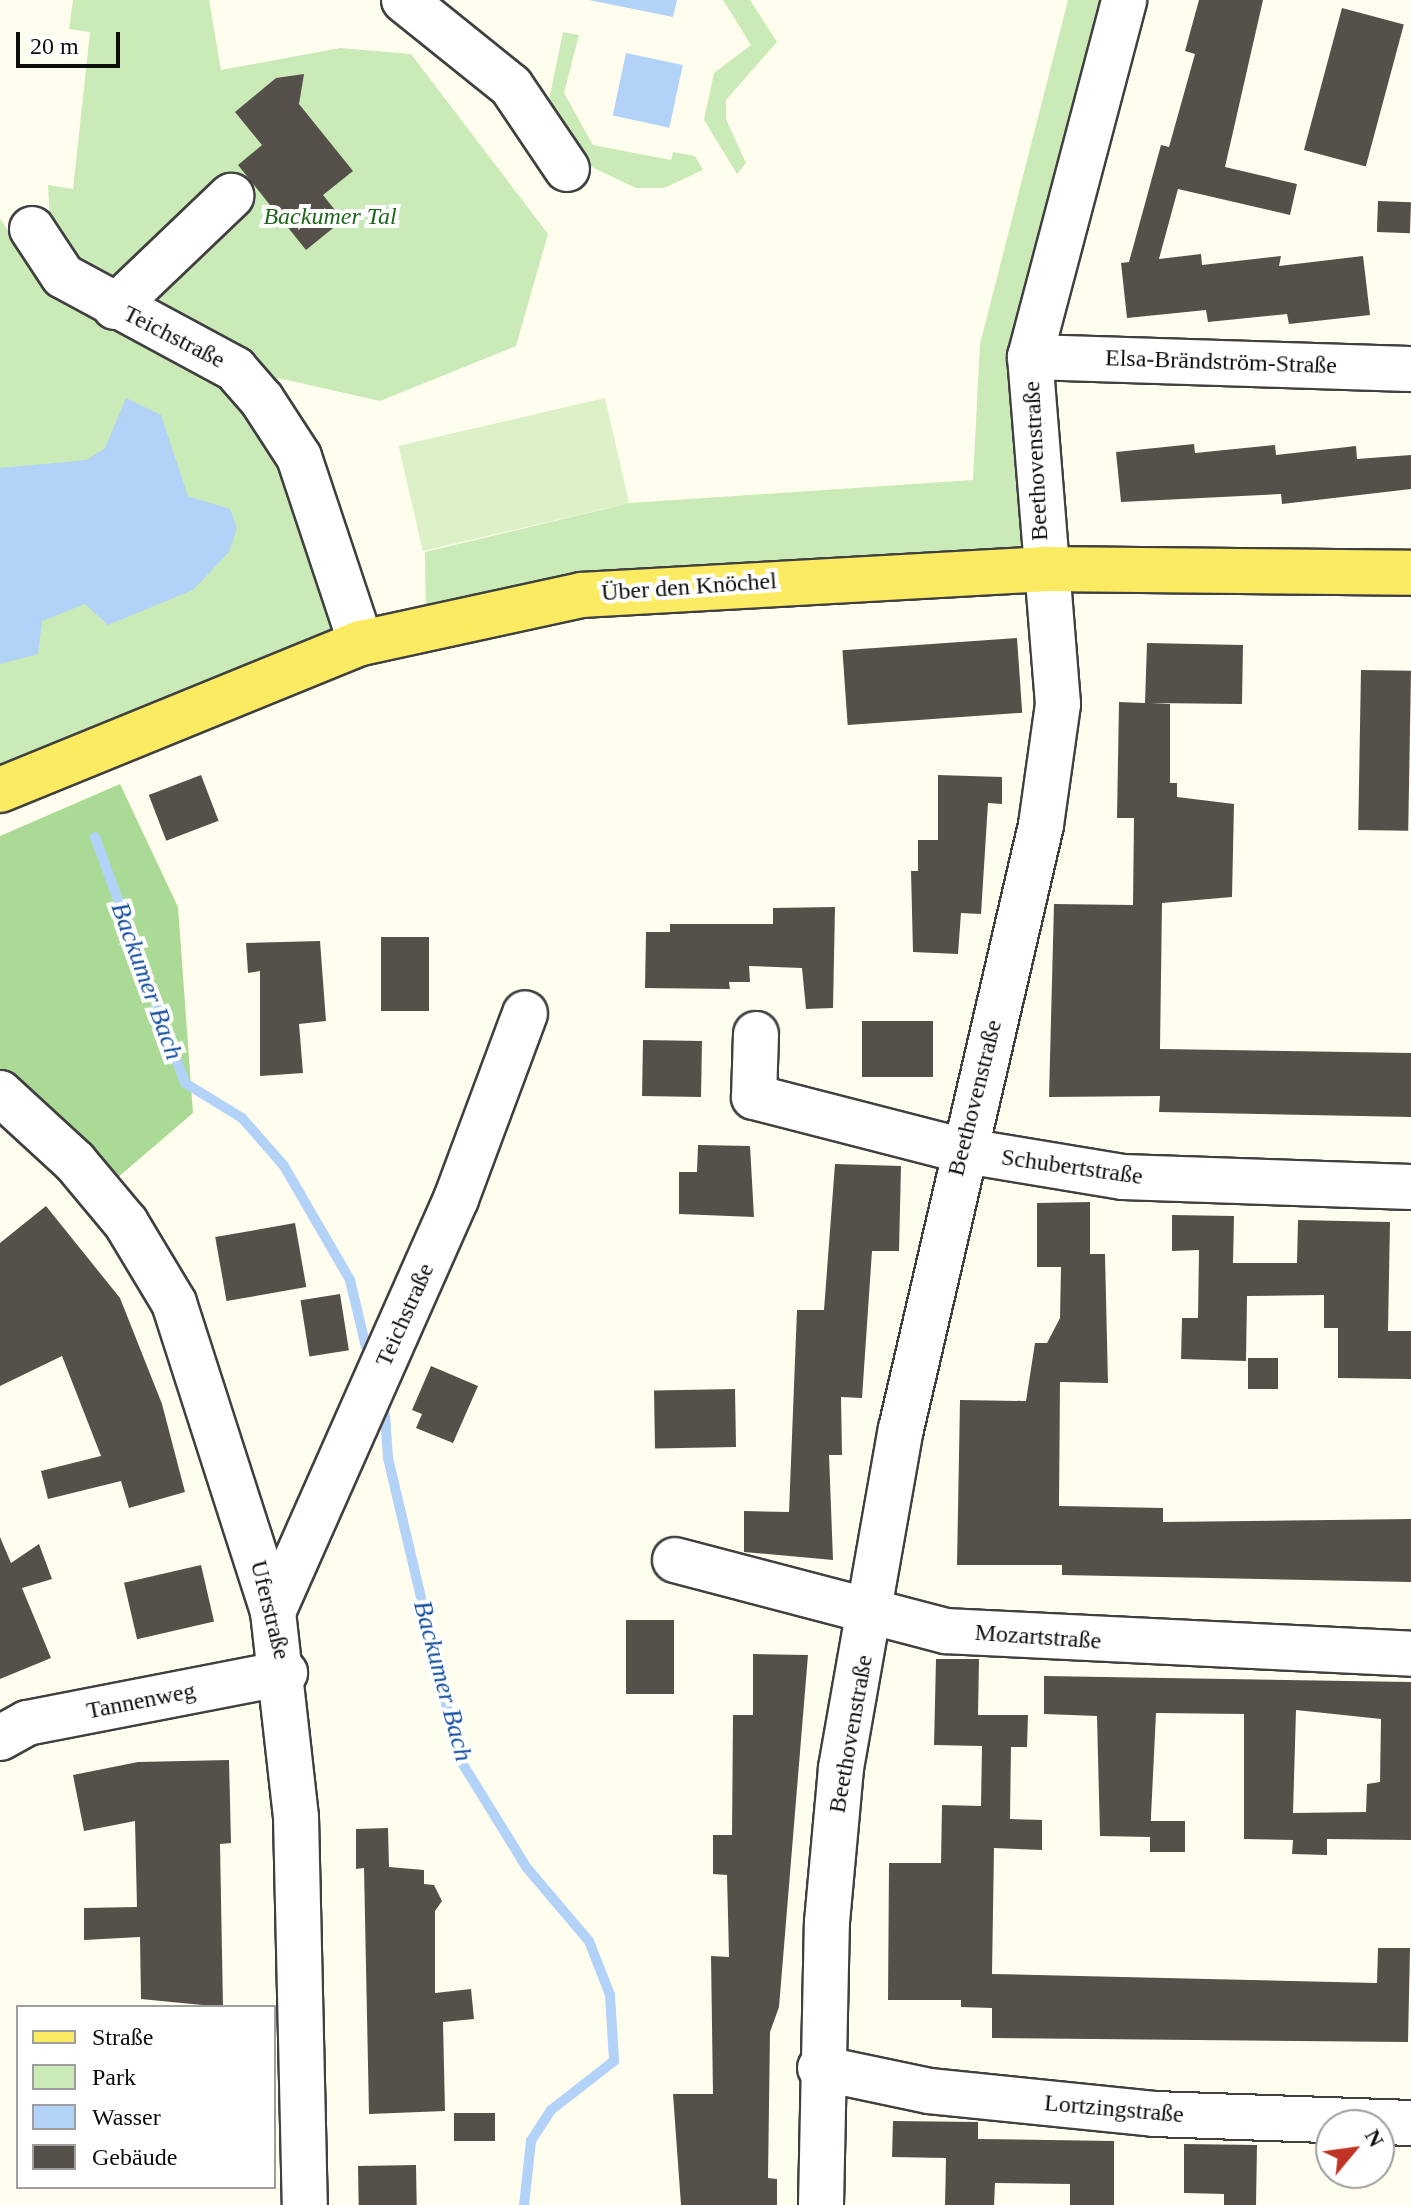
<!DOCTYPE html>
<meta charset="utf-8">
<style>
body{margin:0}
#map{position:relative;width:1411px;height:2205px;overflow:hidden;background:#fffeee;font-family:Georgia,serif}
div>[style]{position:absolute}
[style*='--x']{left:calc(var(--x)*1px);top:calc(var(--y)*1px);width:calc(var(--w)*1px);rotate:calc(var(--a)*1deg)}
.green>*{inset:0;background:#caeab7}
.forest>*{inset:0;background:#abda96}
.pitch>*{inset:0;background:#ddf1c9;transform-origin:0 0}
.water>*{inset:0;background:#b2d3f7;transform-origin:0 0}
.stream>*{height:10px;margin:-5px;padding:0 5px;transform-origin:5px;border-radius:5px;background:#b2d3f7}
.building>*{inset:0;background:#56504a;transform-origin:0 0}
.roads{filter:drop-shadow(2px 0 #404040) drop-shadow(-2px 0 #404040) drop-shadow(0 2px #404040) drop-shadow(0 -2px #404040)}
.minor>*{height:44px;margin:-22px;padding:0 22px;transform-origin:22px;border-radius:22px;background:#fff}
.major>*{height:44px;margin:-22px;padding:0 22px;transform-origin:22px;border-radius:22px;background:#faeb63}
span{translate:-50% -50%;white-space:nowrap;text-align:center;line-height:1.15;-webkit-text-stroke:8px #fff;paint-order:stroke}
.park-label{font-size:24px;color:#21661d;font-style:italic}
.street-label{font-size:24px;color:#0d0d0d}
.water-label{font-size:26px;color:#154fa0;font-style:italic}
.legend{position:absolute;left:16px;top:2005px;width:260px;height:184px;box-sizing:border-box;background:#fff;border:2px solid #9e9e9e;margin:0;padding:10px 14px;list-style:none;font-size:24px;color:#0d0d0d}
.legend li{display:flex;align-items:center;gap:16px;height:40px}
.legend b{width:40px;border:2px solid #9e9e9e}
.north{position:absolute;left:1315px;top:2109px;width:80px;height:80px;box-sizing:border-box;background:#fff;border:2px solid #9e9e9e;border-radius:50%;rotate:61deg;font-size:22px;font-weight:700;line-height:32px;text-align:center;color:#0d0d0d}
.north::after{content:'';display:block;margin:auto;width:28px;height:36px;background:#bf3424;clip-path:polygon(50% 0,100% 100%,50% 72%,0 100%)}
.scale{position:absolute;left:16px;top:32px;width:104px;height:36px;box-sizing:border-box;border:4px solid #0d0d0d;border-top:0;padding-left:10px;font-size:24px;line-height:28px;white-space:nowrap;color:#0d0d0d;-webkit-text-stroke:6px #fff;paint-order:stroke}
</style>
<div id="map">
<div class="green">
<div style="clip-path:polygon(73px 0,209px 0,221px 70px,340px 48px,411px 54px,548px 234px,516px 346px,380px 401px,278px 378px,323px 522px,339px 631px,0 765px,0 219px,19px 245px,50px 223px,48px 185px,73px 189px,90px 32px,69px 29px)"></div>
<div style="clip-path:polygon(723px 0,750px 0,777px 42px,726px 100px,726px 119px,746px 163px,737px 174px,704px 120px,714px 73px,751px 45px)"></div>
<div style="clip-path:polygon(1068px 0,1124px 0,1046px 304px,1042px 569px,426px 628px,425px 552px,630px 503px,973px 480px,980px 344px)"></div>
<div style="clip-path:polygon(563px 32px,579px 35px,564px 93px,593px 145px,671px 160px,673px 152px,695px 156px,703px 170px,664px 188px,636px 188px,577px 160px,556px 128px,549px 100px)"></div>
</div>
<div class="forest">
<div style="clip-path:polygon(120px 784px,178px 907px,193px 1113px,116px 1179px,0 1074px,0 836px)"></div>
</div>
<div class="pitch">
<div style="left:605px;top:398px;width:108px;height:212px;rotate:77deg"></div>
</div>
<div class="water">
<div style="clip-path:polygon(589px 0,677px 0,673px 17px)"></div>
<div style="left:626px;top:53px;width:58px;height:64px;rotate:12deg"></div>
<div style="clip-path:polygon(126px 398px,161px 415px,188px 496px,230px 509px,237px 528px,229px 552px,193px 590px,108px 625px,85px 604px,42px 621px,38px 654px,0 664px,0 468px,87px 460px,105px 448px)"></div>
</div>
<div class="stream">
<div style="--x:95;--y:837;--w:262;--a:69.9"></div>
<div style="--x:185;--y:1083;--w:67;--a:31.6"></div>
<div style="--x:242;--y:1118;--w:64;--a:48.8"></div>
<div style="--x:284;--y:1166;--w:132;--a:59.9"></div>
<div style="--x:350;--y:1280;--w:69;--a:76.6"></div>
<div style="--x:385;--y:1415;--w:43;--a:86"></div>
<div style="--x:388;--y:1458;--w:308;--a:76.7"></div>
<div style="--x:459;--y:1758;--w:129;--a:58.3"></div>
<div style="--x:527;--y:1868;--w:96;--a:49.7"></div>
<div style="--x:589;--y:1941;--w:58;--a:68.7"></div>
<div style="--x:610;--y:1995;--w:66;--a:86.5"></div>
<div style="--x:614;--y:2061;--w:80;--a:142.1"></div>
<div style="--x:551;--y:2110;--w:37;--a:123"></div>
<div style="--x:531;--y:2141;--w:64;--a:96.2"></div>
</div>
<div class="building">
<div style="clip-path:polygon(1199px 0,1263px 0,1225px 167px,1297px 184px,1290px 215px,1178px 189px,1159px 259px,1201px 254px,1202px 265px,1281px 256px,1279px 266px,1363px 256px,1370px 315px,1289px 324px,1287px 314px,1208px 322px,1206px 310px,1127px 318px,1121px 263px,1129px 262px,1161px 145px,1169px 147px,1195px 54px,1185px 51px)"></div>
<div style="left:1342px;top:8px;width:64px;height:147px;rotate:15deg"></div>
<div style="clip-path:polygon(304px 74px,299px 104px,353px 171px,323px 195px,343px 220px,306px 250px,238px 165px,262px 145px,235px 112px,276px 78px)"></div>
<div style="left:1378px;top:201px;width:33px;height:31px;rotate:2deg"></div>
<div style="clip-path:polygon(1194px 444px,1195px 453px,1275px 445px,1276px 455px,1356px 446px,1357px 459px,1411px 455px,1411px 489px,1282px 504px,1281px 494px,1121px 502px,1116px 452px)"></div>
<div style="left:1017px;top:638px;width:75px;height:175px;rotate:86deg"></div>
<div style="clip-path:polygon(1147px 643px,1243px 645px,1242px 704px,1150px 703px,1170px 704px,1170px 783px,1177px 783px,1177px 797px,1234px 804px,1232px 897px,1162px 903px,1160px 1049px,1411px 1053px,1411px 1117px,1159px 1112px,1160px 1096px,1049px 1097px,1054px 904px,1133px 905px,1134px 818px,1117px 818px,1119px 702px,1145px 703px)"></div>
<div style="left:1361px;top:670px;width:50px;height:160px;rotate:1deg"></div>
<div style="left:201px;top:775px;width:49px;height:56px;rotate:69deg"></div>
<div style="clip-path:polygon(938px 775px,1002px 777px,1002px 804px,988px 803px,981px 914px,961px 913px,958px 954px,913px 952px,911px 871px,918px 871px,918px 840px,938px 840px)"></div>
<div style="clip-path:polygon(835px 907px,833px 1008px,806px 1009px,802px 968px,749px 966px,750px 982px,729px 982px,730px 989px,645px 988px,646px 932px,670px 932px,670px 924px,773px 924px,773px 908px)"></div>
<div style="left:381px;top:937px;width:48px;height:74px"></div>
<div style="clip-path:polygon(320px 941px,326px 1021px,299px 1024px,303px 1073px,260px 1076px,260px 971px,248px 973px,246px 943px)"></div>
<div style="left:862px;top:1021px;width:71px;height:56px"></div>
<div style="left:643px;top:1040px;width:59px;height:56px;rotate:1deg"></div>
<div style="clip-path:polygon(698px 1145px,750px 1146px,754px 1217px,679px 1214px,679px 1172px,697px 1172px)"></div>
<div style="clip-path:polygon(835px 1164px,901px 1166px,899px 1251px,872px 1251px,862px 1398px,841px 1397px,842px 1455px,829px 1455px,833px 1560px,744px 1552px,744px 1511px,789px 1512px,797px 1310px,824px 1310px)"></div>
<div style="clip-path:polygon(1090px 1202px,1090px 1254px,1105px 1254px,1108px 1383px,1060px 1382px,1059px 1506px,1163px 1508px,1163px 1522px,1411px 1519px,1411px 1582px,1062px 1575px,1062px 1565px,957px 1565px,960px 1400px,1026px 1401px,1035px 1343px,1047px 1343px,1060px 1318px,1061px 1267px,1037px 1267px,1037px 1203px)"></div>
<div style="clip-path:polygon(46px 1206px,120px 1298px,162px 1404px,185px 1492px,129px 1508px,121px 1481px,48px 1499px,41px 1471px,101px 1456px,62px 1356px,0 1386px,0 1243px)"></div>
<div style="clip-path:polygon(1172px 1215px,1234px 1216px,1233px 1263px,1297px 1263px,1298px 1220px,1390px 1222px,1388px 1331px,1411px 1331px,1411px 1379px,1338px 1378px,1338px 1328px,1324px 1328px,1324px 1295px,1247px 1296px,1246px 1361px,1181px 1359px,1182px 1318px,1198px 1318px,1199px 1250px,1172px 1251px)"></div>
<div style="left:295px;top:1223px;width:65px;height:81px;rotate:80deg"></div>
<div style="left:340px;top:1294px;width:57px;height:40px;rotate:81deg"></div>
<div style="left:1248px;top:1358px;width:30px;height:31px"></div>
<div style="clip-path:polygon(431px 1366px,478px 1386px,453px 1443px,416px 1428px,422px 1414px,412px 1410px)"></div>
<div style="left:735px;top:1389px;width:58px;height:81px;rotate:89deg"></div>
<div style="clip-path:polygon(0 1537px,11px 1563px,39px 1544px,52px 1579px,22px 1588px,51px 1658px,0 1679px)"></div>
<div style="left:201px;top:1565px;width:58px;height:79px;rotate:77deg"></div>
<div style="left:626px;top:1620px;width:48px;height:74px"></div>
<div style="clip-path:polygon(753px 1654px,808px 1655px,779px 2007px,770px 2032px,768px 2178px,777px 2179px,777px 2205px,681px 2205px,673px 2094px,713px 2094px,711px 1956px,729px 1957px,727px 1875px,713px 1874px,713px 1835px,732px 1835px,733px 1715px,753px 1715px)"></div>
<div style="clip-path:polygon(936px 1659px,979px 1659px,978px 1715px,1028px 1715px,1027px 1747px,1011px 1747px,1010px 1819px,1042px 1820px,1042px 1850px,994px 1848px,992px 1974px,1377px 1983px,1378px 1948px,1410px 1948px,1408px 2042px,992px 2038px,992px 2008px,961px 2007px,961px 2000px,888px 2000px,889px 1863px,941px 1863px,942px 1805px,981px 1806px,982px 1746px,934px 1745px)"></div>
<div style="clip-path:polygon(evenodd,1044px 1676px,1411px 1682px,1411px 1840px,1327px 1839px,1327px 1855px,1292px 1854px,1293px 1840px,1244px 1839px,1244px 1714px,1156px 1713px,1150px 1837px,1100px 1836px,1097px 1716px,1044px 1714px,1044px 1676px,1296px 1710px,1381px 1719px,1380px 1782px,1367px 1784px,1366px 1812px,1293px 1813px,1296px 1710px)"></div>
<div style="clip-path:polygon(229px 1760px,231px 1843px,220px 1844px,223px 2007px,141px 1999px,140px 1937px,84px 1940px,84px 1908px,137px 1907px,135px 1821px,84px 1831px,73px 1775px,138px 1762px)"></div>
<div style="left:1150px;top:1821px;width:35px;height:31px"></div>
<div style="clip-path:polygon(388px 1828px,389px 1867px,424px 1870px,424px 1884px,434px 1885px,442px 1901px,435px 1911px,435px 1993px,471px 1989px,474px 2019px,443px 2022px,445px 2111px,369px 2114px,364px 1868px,356px 1869px,356px 1829px)"></div>
<div style="left:454px;top:2113px;width:41px;height:28px"></div>
<div style="clip-path:polygon(893px 2121px,978px 2122px,978px 2139px,1114px 2141px,1114px 2205px,1070px 2205px,1070px 2184px,995px 2183px,994px 2205px,945px 2205px,946px 2158px,892px 2157px)"></div>
<div style="clip-path:polygon(1184px 2144px,1257px 2145px,1256px 2205px,1224px 2205px,1224px 2194px,1184px 2193px)"></div>
<div style="left:416px;top:2165px;width:40px;height:58px;rotate:89deg"></div>
</div>
<div class="roads">
<div class="minor">
<div style="--x:404;--y:0;--w:137;--a:38.8"></div>
<div style="--x:511;--y:86;--w:100;--a:56"></div>
<div style="--x:32;--y:229;--w:56;--a:56.6"></div>
<div style="--x:63;--y:276;--w:196;--a:28.4"></div>
<div style="--x:235;--y:369;--w:41;--a:48.9"></div>
<div style="--x:262;--y:400;--w:68;--a:57"></div>
<div style="--x:299;--y:457;--w:196;--a:71.6"></div>
<div style="--x:115;--y:307;--w:161;--a:-43.7"></div>
<div style="--x:1030;--y:357;--w:381;--a:1.8"></div>
<div style="--x:756;--y:1034;--w:63;--a:91.8"></div>
<div style="--x:754;--y:1097;--w:213;--a:14.4"></div>
<div style="--x:960;--y:1150;--w:165;--a:9.4"></div>
<div style="--x:1123;--y:1177;--w:288;--a:2"></div>
<div style="--x:0;--y:1093;--w:102;--a:42.6"></div>
<div style="--x:75;--y:1162;--w:80;--a:50.1"></div>
<div style="--x:126;--y:1223;--w:93;--a:59"></div>
<div style="--x:174;--y:1303;--w:324;--a:72.2"></div>
<div style="--x:273;--y:1612;--w:206;--a:83.6"></div>
<div style="--x:296;--y:1817;--w:388;--a:88.7"></div>
<div style="--x:675;--y:1560;--w:280;--a:14.7"></div>
<div style="--x:946;--y:1631;--w:466;--a:2.8"></div>
<div style="--x:273;--y:1612;--w:452;--a:-66.1"></div>
<div style="--x:456;--y:1199;--w:198;--a:-69.6"></div>
<div style="--x:0;--y:1738;--w:31;--a:-29"></div>
<div style="--x:27;--y:1723;--w:263;--a:-11"></div>
<div style="--x:820;--y:2068;--w:111;--a:11.9"></div>
<div style="--x:929;--y:2091;--w:226;--a:5.8"></div>
<div style="--x:1154;--y:2114;--w:257;--a:2"></div>
<div style="--x:821;--y:2205;--w:283;--a:-88.8"></div>
<div style="--x:827;--y:1922;--w:155;--a:-84.8"></div>
<div style="--x:841;--y:1768;--w:344;--a:-80"></div>
<div style="--x:901;--y:1429;--w:620;--a:-76.95"></div>
<div style="--x:1041;--y:825;--w:122;--a:-82"></div>
<div style="--x:1058;--y:704;--w:348;--a:-94.6"></div>
<div style="--x:1030;--y:357;--w:369;--a:-75.2"></div>
</div>
<div class="major">
<div style="--x:0;--y:790;--w:390;--a:-22.2"></div>
<div style="--x:361;--y:643;--w:225;--a:-12.3"></div>
<div style="--x:581;--y:595;--w:462;--a:-3.2"></div>
<div style="--x:1042;--y:569;--w:369;--a:0.6"></div>
</div>
</div>
<div class="park-label">
<span style="left:330px;top:217px">Backumer Tal</span>
</div>
<div class="street-label">
<span style="left:174px;top:337px;rotate:27deg">Teichstraße</span>
<span style="left:1221px;top:362px;rotate:2deg">Elsa-Brändström-Straße</span>
<span style="left:1036px;top:461px;rotate:-93deg">Beethovenstraße</span>
<span style="left:689px;top:587px;rotate:-4deg">Über den Knöchel</span>
<span style="left:975px;top:1098px;rotate:-76deg">Beethovenstraße</span>
<span style="left:1072px;top:1167px;rotate:8deg">Schubertstraße</span>
<span style="left:405px;top:1315px;rotate:-66deg">Teichstraße</span>
<span style="left:270px;top:1610px;rotate:76deg">Uferstraße</span>
<span style="left:1038px;top:1637px;rotate:4deg">Mozartstraße</span>
<span style="left:141px;top:1701px;rotate:-11deg">Tannenweg</span>
<span style="left:851px;top:1734px;rotate:-80deg">Beethovenstraße</span>
<span style="left:1114px;top:2109px;rotate:5deg">Lortzingstraße</span>
</div>
<div class="water-label">
<span style="left:147px;top:981px;rotate:70deg">Backumer Bach</span>
<span style="left:443px;top:1681px;rotate:75deg">Backumer Bach</span>
</div>
<ul class="legend">
<li><b style="height:10px;background:#faeb63"></b>Straße</li>
<li><b style="height:22px;background:#caeab7"></b>Park</li>
<li><b style="height:22px;background:#b2d3f7"></b>Wasser</li>
<li><b style="height:22px;background:#56504a"></b>Gebäude</li>
</ul>
<div class="north">N</div>
<div class="scale">20 m</div>
</div>
